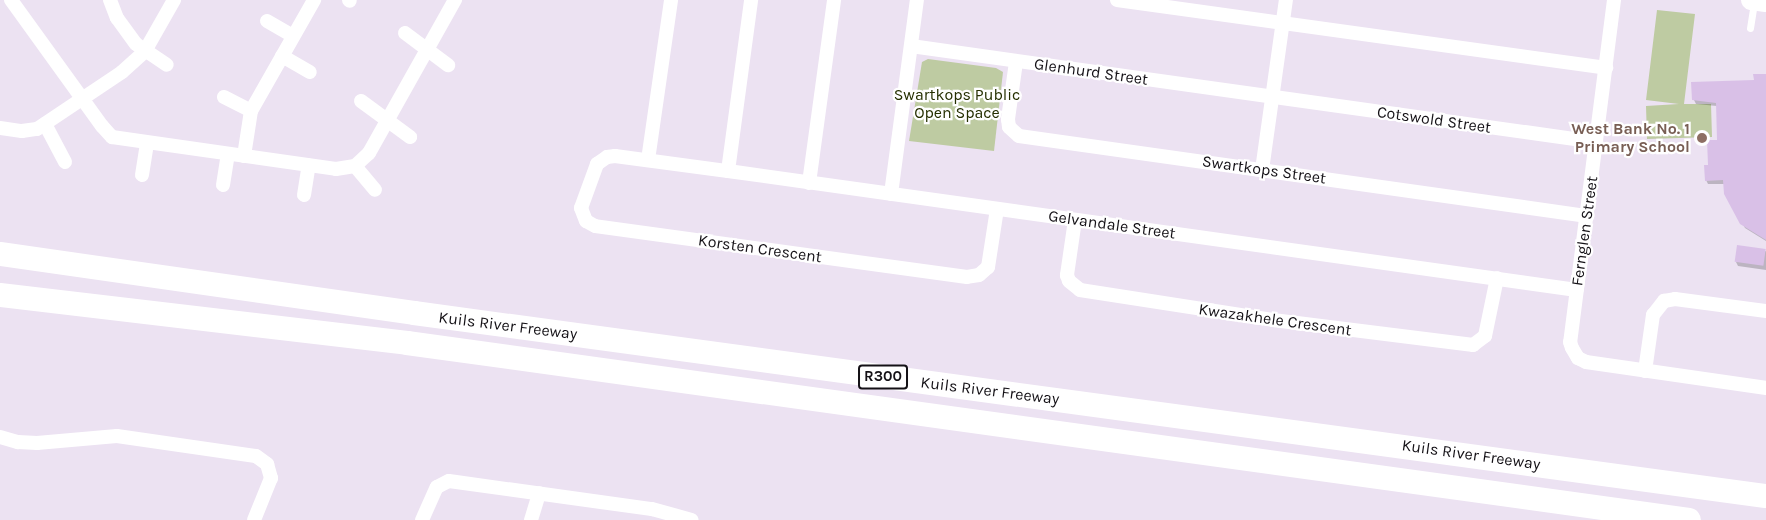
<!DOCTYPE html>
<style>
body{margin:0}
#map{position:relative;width:1766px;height:520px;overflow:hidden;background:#ece2f2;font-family:Karla,sans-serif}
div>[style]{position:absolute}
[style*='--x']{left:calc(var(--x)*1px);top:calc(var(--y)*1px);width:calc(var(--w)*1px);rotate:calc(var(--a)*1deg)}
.green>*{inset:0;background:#becba2}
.shadow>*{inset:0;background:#0003}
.building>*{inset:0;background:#d9c0e7;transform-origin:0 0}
.lane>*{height:7px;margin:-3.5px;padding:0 3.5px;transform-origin:3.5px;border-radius:3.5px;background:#fff}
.street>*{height:14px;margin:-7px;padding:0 7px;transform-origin:7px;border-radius:7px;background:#fff}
.secondary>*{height:20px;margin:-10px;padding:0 10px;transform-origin:10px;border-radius:10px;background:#fff}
.highway>*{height:24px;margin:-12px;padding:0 12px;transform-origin:12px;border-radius:12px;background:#fff}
.dots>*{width:16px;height:16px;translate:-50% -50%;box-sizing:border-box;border:3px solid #fff;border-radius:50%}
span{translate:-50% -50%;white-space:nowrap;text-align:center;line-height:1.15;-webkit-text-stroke:4.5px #fff;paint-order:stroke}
.shield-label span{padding:2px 4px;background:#fff;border:2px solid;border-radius:4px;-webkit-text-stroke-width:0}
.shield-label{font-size:15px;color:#141116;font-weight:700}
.street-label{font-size:16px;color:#141116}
.park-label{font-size:16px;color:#252f00}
.education-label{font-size:16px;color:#785e54;font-weight:700}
.right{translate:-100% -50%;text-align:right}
</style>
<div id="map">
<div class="green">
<div style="clip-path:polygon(1657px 10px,1695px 14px,1684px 104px,1711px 104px,1712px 137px,1647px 139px,1646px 106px,1679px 104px,1646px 100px)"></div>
<div style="clip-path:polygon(928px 59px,996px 68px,1003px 72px,994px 151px,909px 141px,922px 62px)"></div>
</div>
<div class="shadow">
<div style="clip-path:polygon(1766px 75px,1766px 241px,1745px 228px,1725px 194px,1725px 184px,1708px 184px,1706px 180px,1718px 142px,1717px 106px,1696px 104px,1694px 100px,1755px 81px)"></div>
<div style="clip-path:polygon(1766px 251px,1766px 270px,1738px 266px,1736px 262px)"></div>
</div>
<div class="building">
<div style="clip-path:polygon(1753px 74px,1766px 74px,1766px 240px,1740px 224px,1724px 194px,1723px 180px,1705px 181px,1704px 165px,1708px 165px,1707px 140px,1717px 140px,1716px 103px,1692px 100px,1691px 82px,1754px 80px)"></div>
<div style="left:1737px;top:245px;width:29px;height:17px;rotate:8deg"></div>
</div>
<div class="lane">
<div style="--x:1750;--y:28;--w:25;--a:-81"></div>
</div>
<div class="street">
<div style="--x:11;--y:0;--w:155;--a:54.2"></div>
<div style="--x:102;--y:126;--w:15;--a:48"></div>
<div style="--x:112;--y:137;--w:226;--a:8.1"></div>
<div style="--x:336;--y:169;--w:19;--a:-9"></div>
<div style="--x:355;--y:166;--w:19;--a:-43"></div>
<div style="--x:369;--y:153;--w:176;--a:-60.7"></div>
<div style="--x:110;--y:0;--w:19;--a:69"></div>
<div style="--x:117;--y:18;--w:32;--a:54"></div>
<div style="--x:136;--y:44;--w:37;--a:34"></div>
<div style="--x:349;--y:0;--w:1;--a:45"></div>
<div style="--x:1117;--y:0;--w:494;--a:7.9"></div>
<div style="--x:1614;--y:0;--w:345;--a:97.3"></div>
<div style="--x:1570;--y:342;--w:6;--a:72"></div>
<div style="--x:1572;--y:348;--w:12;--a:59"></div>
<div style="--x:1578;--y:358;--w:9;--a:27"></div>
<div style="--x:1586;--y:362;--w:182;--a:8.2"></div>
<div style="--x:267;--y:21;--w:30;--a:30"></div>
<div style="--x:405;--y:33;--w:54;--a:36.7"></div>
<div style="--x:911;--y:46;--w:692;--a:7.98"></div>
<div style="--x:282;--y:56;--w:32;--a:30"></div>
<div style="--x:1016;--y:62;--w:58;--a:98"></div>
<div style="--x:1008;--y:119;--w:8;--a:83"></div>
<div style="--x:1009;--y:127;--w:13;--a:42"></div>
<div style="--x:1019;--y:136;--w:574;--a:8.02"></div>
<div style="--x:224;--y:97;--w:30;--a:27"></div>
<div style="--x:361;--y:101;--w:61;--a:36.3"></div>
<div style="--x:45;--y:124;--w:43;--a:62.2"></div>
<div style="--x:0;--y:128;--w:22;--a:8"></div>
<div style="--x:22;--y:131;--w:15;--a:-8"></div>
<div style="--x:37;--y:129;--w:102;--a:-33.8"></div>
<div style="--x:122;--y:72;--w:31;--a:-42"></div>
<div style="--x:145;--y:51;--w:59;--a:-60.4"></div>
<div style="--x:244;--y:156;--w:46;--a:-81.2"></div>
<div style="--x:251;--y:111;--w:128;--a:-60.4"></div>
<div style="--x:648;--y:160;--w:162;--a:-81.8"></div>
<div style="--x:355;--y:166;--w:31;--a:50"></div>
<div style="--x:1262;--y:170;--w:172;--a:-82"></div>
<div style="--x:728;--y:171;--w:173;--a:-82.3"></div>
<div style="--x:142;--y:175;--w:32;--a:-81"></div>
<div style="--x:809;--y:183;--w:185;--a:-82.2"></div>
<div style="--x:223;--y:185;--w:31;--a:-81"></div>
<div style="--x:891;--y:194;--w:196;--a:-82.4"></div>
<div style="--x:304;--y:195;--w:30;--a:-81"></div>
<div style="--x:997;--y:209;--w:59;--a:98.8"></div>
<div style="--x:988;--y:267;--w:12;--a:138"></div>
<div style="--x:979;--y:275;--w:12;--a:171"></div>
<div style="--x:967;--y:277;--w:375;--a:-172.2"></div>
<div style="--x:595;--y:226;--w:10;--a:-151"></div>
<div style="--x:586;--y:221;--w:14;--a:-111"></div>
<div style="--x:581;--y:208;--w:47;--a:-70"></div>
<div style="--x:597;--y:164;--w:12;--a:-35"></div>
<div style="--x:607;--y:157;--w:8;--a:-7"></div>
<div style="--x:615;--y:156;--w:114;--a:7.6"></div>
<div style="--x:728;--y:171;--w:857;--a:7.98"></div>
<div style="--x:1075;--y:220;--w:56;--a:98.3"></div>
<div style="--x:1067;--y:275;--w:6;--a:72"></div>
<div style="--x:1069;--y:281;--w:14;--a:39"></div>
<div style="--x:1080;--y:290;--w:195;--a:8.8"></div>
<div style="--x:1273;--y:320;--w:202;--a:7.1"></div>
<div style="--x:1473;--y:345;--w:15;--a:-37"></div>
<div style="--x:1485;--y:336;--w:59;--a:-78.3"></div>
<div style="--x:1645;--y:371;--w:57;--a:-81.9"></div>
<div style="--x:1653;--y:315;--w:18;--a:-52"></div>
<div style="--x:1664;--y:301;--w:11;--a:-10"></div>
<div style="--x:1675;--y:299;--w:92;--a:7.5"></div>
<div style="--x:0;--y:437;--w:19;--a:16"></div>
<div style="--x:18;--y:442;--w:19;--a:3"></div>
<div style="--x:37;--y:443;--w:80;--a:-5"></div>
<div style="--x:117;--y:436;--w:140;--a:8.2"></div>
<div style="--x:256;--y:456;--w:14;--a:36"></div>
<div style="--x:267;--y:464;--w:15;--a:74"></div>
<div style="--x:271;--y:478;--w:45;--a:112"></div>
<div style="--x:422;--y:520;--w:36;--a:-66"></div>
<div style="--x:437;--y:487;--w:13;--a:-27"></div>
<div style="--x:449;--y:481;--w:205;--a:7.9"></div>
<div style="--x:652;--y:509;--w:41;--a:15.4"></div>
<div style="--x:531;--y:520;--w:28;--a:-73"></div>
</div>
<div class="secondary">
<div style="--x:1751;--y:0;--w:15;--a:8"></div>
</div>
<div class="highway">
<div style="--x:0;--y:254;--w:418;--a:8.1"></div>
<div style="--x:414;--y:313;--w:1364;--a:7.71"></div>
<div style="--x:0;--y:295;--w:410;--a:6.7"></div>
<div style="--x:407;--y:343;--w:1294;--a:7.86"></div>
</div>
<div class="dots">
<div style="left:1702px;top:138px;background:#8d6e63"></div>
</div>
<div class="shield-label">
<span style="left:883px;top:377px">R300</span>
</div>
<div class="street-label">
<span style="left:1091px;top:72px;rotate:8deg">Glenhurd Street</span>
<span style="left:1434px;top:120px;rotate:8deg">Cotswold Street</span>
<span style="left:1264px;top:170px;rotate:8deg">Swartkops Street</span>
<span style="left:1112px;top:225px;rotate:8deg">Gelvandale Street</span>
<span style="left:1585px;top:231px;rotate:-82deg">Fernglen Street</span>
<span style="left:760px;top:249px;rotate:8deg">Korsten Crescent</span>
<span style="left:1275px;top:320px;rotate:8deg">Kwazakhele Crescent</span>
<span style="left:508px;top:326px;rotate:7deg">Kuils River Freeway</span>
<span style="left:990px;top:391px;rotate:7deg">Kuils River Freeway</span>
<span style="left:1471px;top:455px;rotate:8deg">Kuils River Freeway</span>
</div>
<div class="park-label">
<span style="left:957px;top:104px">Swartkops Public<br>Open Space</span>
</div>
<div class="education-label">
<span class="right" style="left:1690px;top:138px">West Bank No. 1<br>Primary School</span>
</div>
</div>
